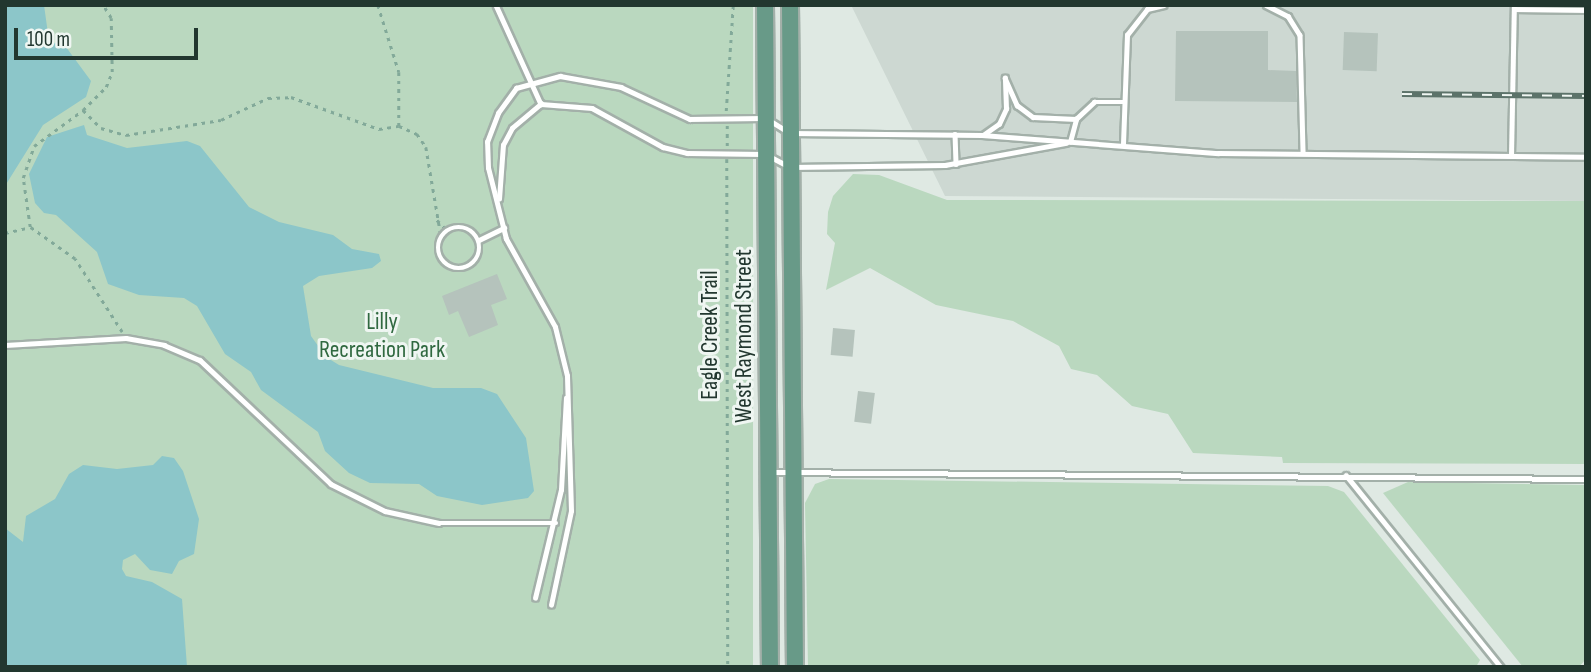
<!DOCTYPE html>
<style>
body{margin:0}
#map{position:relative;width:1591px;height:672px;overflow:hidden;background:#dfe9e3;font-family:"Sofia Sans Condensed",sans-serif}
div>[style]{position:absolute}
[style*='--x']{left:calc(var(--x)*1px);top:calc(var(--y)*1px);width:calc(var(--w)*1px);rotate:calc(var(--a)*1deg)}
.built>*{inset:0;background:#cdd8d2}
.green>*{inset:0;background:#bad8bf;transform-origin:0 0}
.water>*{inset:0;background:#8cc6c9}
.building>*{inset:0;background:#b5c3bc;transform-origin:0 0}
.path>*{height:2.5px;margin-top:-1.25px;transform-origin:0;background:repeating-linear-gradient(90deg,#82a999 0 3.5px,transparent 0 8.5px)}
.roads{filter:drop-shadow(2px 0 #a3b0a9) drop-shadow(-2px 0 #a3b0a9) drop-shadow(0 2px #a3b0a9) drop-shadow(0 -2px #a3b0a9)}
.lane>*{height:4.5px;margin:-2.25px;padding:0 2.25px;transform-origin:2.25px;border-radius:2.25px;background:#fff}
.lane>.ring{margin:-2.25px;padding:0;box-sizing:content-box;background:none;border:4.5px solid #fff;border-radius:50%}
.primary>*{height:16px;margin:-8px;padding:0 8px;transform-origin:8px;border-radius:8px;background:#689a88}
.rail>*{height:6px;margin-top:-3px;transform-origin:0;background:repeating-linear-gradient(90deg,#eff6f2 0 10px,#5c736a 0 20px);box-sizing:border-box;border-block:2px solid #5c736a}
span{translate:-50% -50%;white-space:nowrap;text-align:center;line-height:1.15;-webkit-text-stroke:6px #eff6f2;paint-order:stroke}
.park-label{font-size:24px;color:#306940}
.street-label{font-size:24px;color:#22372f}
.frame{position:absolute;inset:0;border:7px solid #22372f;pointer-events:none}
.scale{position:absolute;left:14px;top:28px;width:184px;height:32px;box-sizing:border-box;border:4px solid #22372f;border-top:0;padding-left:9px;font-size:21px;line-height:24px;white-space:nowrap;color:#22372f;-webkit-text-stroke:5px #eff6f2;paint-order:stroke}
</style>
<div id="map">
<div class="built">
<div style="clip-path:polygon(851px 5px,1586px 5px,1586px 201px,945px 196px)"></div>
</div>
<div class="green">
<div style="left:5px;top:5px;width:748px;height:662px"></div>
<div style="clip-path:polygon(853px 174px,879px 175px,947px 200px,1586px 201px,1586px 464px,1283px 463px,1282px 457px,1193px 453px,1168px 414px,1132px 406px,1097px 375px,1071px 369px,1059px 346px,1013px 321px,936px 305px,870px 268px,826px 290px,835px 243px,827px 234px,828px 212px,833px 196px)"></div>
<div style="clip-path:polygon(829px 479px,1328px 486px,1344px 492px,1480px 660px,1476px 667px,808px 667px,805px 503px,815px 484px)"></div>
<div style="clip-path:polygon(1408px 482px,1586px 485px,1586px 659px,1579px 667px,1523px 667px,1383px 493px)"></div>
</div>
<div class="water">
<div style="clip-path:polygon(5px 5px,44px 5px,49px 41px,66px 47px,91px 81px,86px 97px,43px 125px,5px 186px)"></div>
<div style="clip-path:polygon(84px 125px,87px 135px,127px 148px,187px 141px,200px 146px,249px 207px,279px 222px,333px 235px,352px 249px,379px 254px,381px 261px,372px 268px,319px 276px,303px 286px,311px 336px,326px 357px,339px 365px,433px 388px,481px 388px,497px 394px,526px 438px,534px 491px,528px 498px,482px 505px,437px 496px,419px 484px,370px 483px,349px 473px,325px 451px,318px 432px,261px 390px,251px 372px,225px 354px,197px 306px,184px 298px,139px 295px,108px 284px,97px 252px,56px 215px,44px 213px,35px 203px,29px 174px,47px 137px)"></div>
<div style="clip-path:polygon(162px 456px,174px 458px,183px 471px,199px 519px,194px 554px,179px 561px,172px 574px,150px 570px,135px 554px,123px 560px,122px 569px,126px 576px,152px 582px,182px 599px,187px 667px,5px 667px,5px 528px,23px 542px,26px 516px,55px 499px,69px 474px,83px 465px,117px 469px,153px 465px)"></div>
</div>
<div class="building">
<div style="clip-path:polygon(1176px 31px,1268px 31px,1268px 70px,1296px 71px,1297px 102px,1175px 101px)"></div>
<div style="left:1344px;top:32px;width:34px;height:38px;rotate:2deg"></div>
<div style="clip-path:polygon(497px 274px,507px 299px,491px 305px,498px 325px,469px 337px,458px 311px,449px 315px,442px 296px)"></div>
<div style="left:833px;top:328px;width:22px;height:27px;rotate:5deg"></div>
<div style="left:858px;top:391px;width:17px;height:31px;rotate:7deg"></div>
</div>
<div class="path">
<div style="--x:378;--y:5;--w:70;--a:72.6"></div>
<div style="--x:399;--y:72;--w:54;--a:90"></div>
<div style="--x:83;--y:110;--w:33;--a:-45"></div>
<div style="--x:106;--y:87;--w:16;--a:-68"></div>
<div style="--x:112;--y:72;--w:54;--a:-91.1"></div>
<div style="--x:111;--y:18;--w:15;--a:-122"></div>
<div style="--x:726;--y:111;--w:106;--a:-86.2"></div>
<div style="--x:727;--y:146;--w:22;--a:-90"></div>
<div style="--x:727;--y:159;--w:508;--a:89.89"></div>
<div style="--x:437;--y:220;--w:14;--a:45"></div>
<div style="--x:5;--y:233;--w:26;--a:-13"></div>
<div style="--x:122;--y:332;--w:87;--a:-122.8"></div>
<div style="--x:75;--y:259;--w:55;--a:-144.6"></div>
<div style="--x:30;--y:227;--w:49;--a:-98.1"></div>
<div style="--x:23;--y:178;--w:34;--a:-71"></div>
<div style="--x:34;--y:146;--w:61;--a:-36.3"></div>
<div style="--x:83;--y:110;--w:25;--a:45"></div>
<div style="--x:101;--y:128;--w:26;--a:16"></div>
<div style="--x:126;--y:135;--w:96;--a:-9"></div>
<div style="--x:221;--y:120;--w:52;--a:-25.1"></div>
<div style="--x:268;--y:98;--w:23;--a:-2"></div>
<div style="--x:291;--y:97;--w:94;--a:20"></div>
<div style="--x:379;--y:129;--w:20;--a:-9"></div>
<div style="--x:399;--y:126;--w:20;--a:24"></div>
<div style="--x:417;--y:134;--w:16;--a:55"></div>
<div style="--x:426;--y:147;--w:90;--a:80.4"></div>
</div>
<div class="roads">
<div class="lane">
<div style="--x:496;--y:5;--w:109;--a:65.6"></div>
<div style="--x:1266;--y:5;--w:25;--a:27"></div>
<div style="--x:1288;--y:16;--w:22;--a:58"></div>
<div style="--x:1300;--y:35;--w:118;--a:88.5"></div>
<div style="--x:1514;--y:9;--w:72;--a:0.8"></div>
<div style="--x:769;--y:120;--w:25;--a:32"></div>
<div style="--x:790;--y:133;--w:192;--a:0.6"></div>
<div style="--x:982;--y:135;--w:237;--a:4.4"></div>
<div style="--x:1218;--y:153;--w:368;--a:0.6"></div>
<div style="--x:955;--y:134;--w:30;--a:88"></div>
<div style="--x:983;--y:135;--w:19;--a:-35"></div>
<div style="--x:999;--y:124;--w:17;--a:-65"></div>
<div style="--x:1006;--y:109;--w:31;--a:-92"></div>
<div style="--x:1005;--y:78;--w:30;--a:66"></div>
<div style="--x:1017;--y:105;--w:20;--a:37"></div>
<div style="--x:1033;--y:117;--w:43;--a:2.7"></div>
<div style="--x:1070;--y:142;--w:24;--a:-75"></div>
<div style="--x:1076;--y:119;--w:25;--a:-43"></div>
<div style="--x:1094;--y:102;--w:29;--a:0"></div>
<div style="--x:1123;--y:144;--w:109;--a:-87.9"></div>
<div style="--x:1127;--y:35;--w:33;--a:-52"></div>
<div style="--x:1147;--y:9;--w:17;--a:-13"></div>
<div style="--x:1511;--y:156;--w:151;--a:-88.9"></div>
<div style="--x:771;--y:157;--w:21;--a:28"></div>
<div style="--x:790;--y:167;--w:155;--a:-0.7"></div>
<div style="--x:945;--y:165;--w:123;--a:-10.3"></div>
<div style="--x:499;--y:199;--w:54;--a:-85.8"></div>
<div style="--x:503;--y:145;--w:19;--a:-62"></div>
<div style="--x:512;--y:128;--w:38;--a:-40"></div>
<div style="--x:541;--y:104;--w:51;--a:4.5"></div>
<div style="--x:592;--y:108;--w:81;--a:28.8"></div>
<div style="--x:663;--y:147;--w:25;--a:14"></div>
<div style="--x:687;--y:153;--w:76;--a:0.8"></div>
<div class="ring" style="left:438px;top:227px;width:37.5px;height:37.5px"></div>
<div style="--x:479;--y:240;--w:28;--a:-26"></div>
<div style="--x:5;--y:345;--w:121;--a:-3.3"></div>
<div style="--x:126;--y:338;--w:39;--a:10"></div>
<div style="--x:164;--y:345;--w:39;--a:23"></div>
<div style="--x:200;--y:360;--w:180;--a:43.4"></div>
<div style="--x:331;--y:484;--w:60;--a:26.6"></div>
<div style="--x:385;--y:511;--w:55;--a:12.5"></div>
<div style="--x:439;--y:523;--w:117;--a:0"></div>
<div style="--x:771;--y:472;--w:815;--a:0.49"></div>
<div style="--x:1346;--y:475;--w:247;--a:51.1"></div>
<div style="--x:535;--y:598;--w:111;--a:-76.5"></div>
<div style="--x:561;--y:490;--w:92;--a:-86.9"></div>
<div style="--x:551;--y:605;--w:96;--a:-78"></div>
<div style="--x:571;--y:511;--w:135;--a:-91.7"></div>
<div style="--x:567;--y:376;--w:50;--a:-103.8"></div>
<div style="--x:555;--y:327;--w:101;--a:-119.1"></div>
<div style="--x:506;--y:239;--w:73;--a:-104.2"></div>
<div style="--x:488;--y:168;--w:26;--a:-92"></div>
<div style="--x:487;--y:142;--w:31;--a:-69"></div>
<div style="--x:498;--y:113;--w:31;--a:-54"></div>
<div style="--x:516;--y:88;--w:46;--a:-15.3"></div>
<div style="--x:560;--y:76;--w:62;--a:10.2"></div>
<div style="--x:621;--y:87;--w:76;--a:24.9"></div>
<div style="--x:690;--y:119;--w:71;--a:-0.8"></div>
</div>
<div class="primary">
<div style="--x:765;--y:5;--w:662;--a:89.57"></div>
<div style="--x:790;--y:5;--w:662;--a:89.57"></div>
</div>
</div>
<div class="rail">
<div style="--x:1402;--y:94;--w:184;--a:0.6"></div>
</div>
<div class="park-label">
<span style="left:382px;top:336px">Lilly<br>Recreation Park</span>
</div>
<div class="street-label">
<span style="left:710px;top:335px;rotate:-90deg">Eagle Creek Trail</span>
<span style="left:744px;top:336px;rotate:-90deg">West Raymond Street</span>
</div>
<div class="frame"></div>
<div class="scale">100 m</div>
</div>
